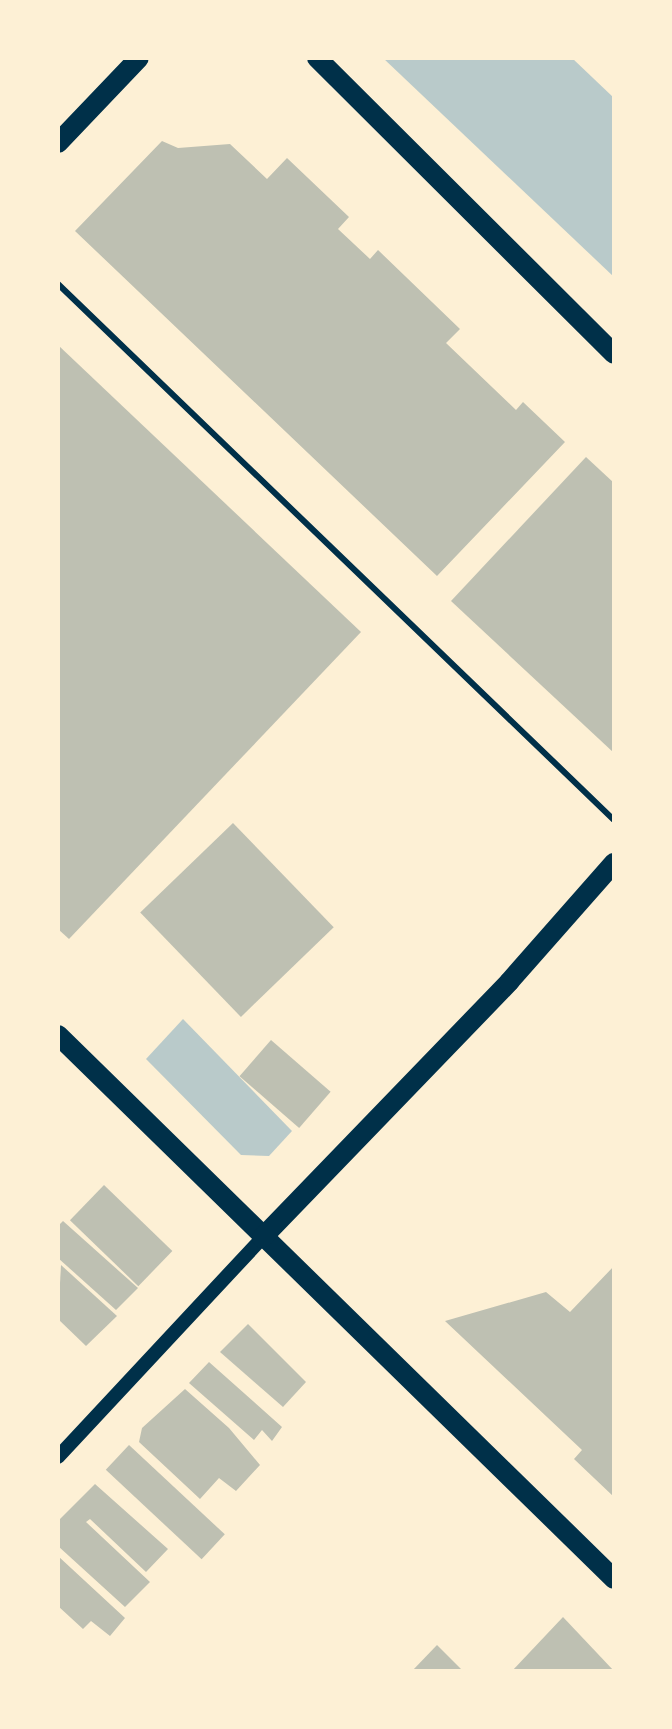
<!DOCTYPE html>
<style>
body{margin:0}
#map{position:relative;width:672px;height:1729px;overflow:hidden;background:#fdf0d5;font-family:"IBM Plex Serif",serif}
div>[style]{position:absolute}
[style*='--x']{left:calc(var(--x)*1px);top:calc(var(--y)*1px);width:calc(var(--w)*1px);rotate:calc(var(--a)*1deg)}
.green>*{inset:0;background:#b9caca}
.building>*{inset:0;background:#bec0b2;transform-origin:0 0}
.service>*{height:6px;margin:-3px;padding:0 3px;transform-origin:3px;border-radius:3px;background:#003049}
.tertiary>*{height:14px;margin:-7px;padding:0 7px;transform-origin:7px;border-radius:7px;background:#003049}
.primary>*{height:20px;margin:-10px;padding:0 10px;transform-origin:10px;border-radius:10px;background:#003049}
span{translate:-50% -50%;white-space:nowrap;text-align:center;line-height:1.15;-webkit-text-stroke:8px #fdf0d5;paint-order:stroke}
.frame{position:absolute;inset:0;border:60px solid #fdf0d5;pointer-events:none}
</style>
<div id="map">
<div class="green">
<div style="clip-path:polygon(383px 58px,572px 58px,614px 98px,614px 277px)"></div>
<div style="clip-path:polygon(183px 1019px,292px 1131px,269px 1156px,241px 1155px,146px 1059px)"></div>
</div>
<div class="building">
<div style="clip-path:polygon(162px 141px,178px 148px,230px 144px,267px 179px,287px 158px,349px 217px,338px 229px,370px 259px,378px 250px,460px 329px,446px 343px,516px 410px,523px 402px,565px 442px,437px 576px,75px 231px)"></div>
<div style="clip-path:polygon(58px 345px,361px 632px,69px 939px,58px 929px)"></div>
<div style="clip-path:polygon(586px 457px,614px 483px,614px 753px,451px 601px)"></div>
<div style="left:233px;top:823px;width:145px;height:129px;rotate:46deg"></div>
<div style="left:271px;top:1040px;width:79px;height:48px;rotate:41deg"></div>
<div style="left:104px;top:1185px;width:95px;height:49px;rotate:44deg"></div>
<div style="clip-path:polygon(63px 1221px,138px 1288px,116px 1310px,58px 1258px,58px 1226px)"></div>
<div style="clip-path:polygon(61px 1265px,117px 1316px,86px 1346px,58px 1319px)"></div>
<div style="clip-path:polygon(614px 1266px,614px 1497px,574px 1459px,582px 1450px,445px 1321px,546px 1292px,570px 1312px)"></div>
<div style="clip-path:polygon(248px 1324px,306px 1382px,283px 1407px,220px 1352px)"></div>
<div style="clip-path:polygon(209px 1362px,282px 1427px,272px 1441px,262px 1430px,254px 1440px,189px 1383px)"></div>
<div style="clip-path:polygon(185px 1389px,229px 1428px,260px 1465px,236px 1491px,219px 1478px,200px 1499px,139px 1442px,142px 1428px)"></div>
<div style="left:129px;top:1445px;width:131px;height:34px;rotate:43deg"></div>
<div style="clip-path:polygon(95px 1484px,168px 1549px,146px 1572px,90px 1519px,86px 1522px,150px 1582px,125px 1607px,58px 1546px,58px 1521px)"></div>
<div style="clip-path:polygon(58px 1556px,125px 1618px,110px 1636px,91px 1621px,83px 1629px,58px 1606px)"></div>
<div style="clip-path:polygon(563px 1617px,614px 1671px,512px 1671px)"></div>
<div style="clip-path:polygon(437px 1645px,463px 1671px,412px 1671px)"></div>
</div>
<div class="service">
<div style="--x:58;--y:284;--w:772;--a:43.95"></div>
</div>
<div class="tertiary">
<div style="--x:58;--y:1457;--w:299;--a:-47"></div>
</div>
<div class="primary">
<div style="--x:317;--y:58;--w:419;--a:44.9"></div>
<div style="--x:58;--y:143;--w:117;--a:-46.4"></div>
<div style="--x:58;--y:1035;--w:778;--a:44.37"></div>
<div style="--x:262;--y:1238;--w:356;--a:-46"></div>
<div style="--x:509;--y:982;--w:159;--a:-48.6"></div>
</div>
<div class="frame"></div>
</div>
